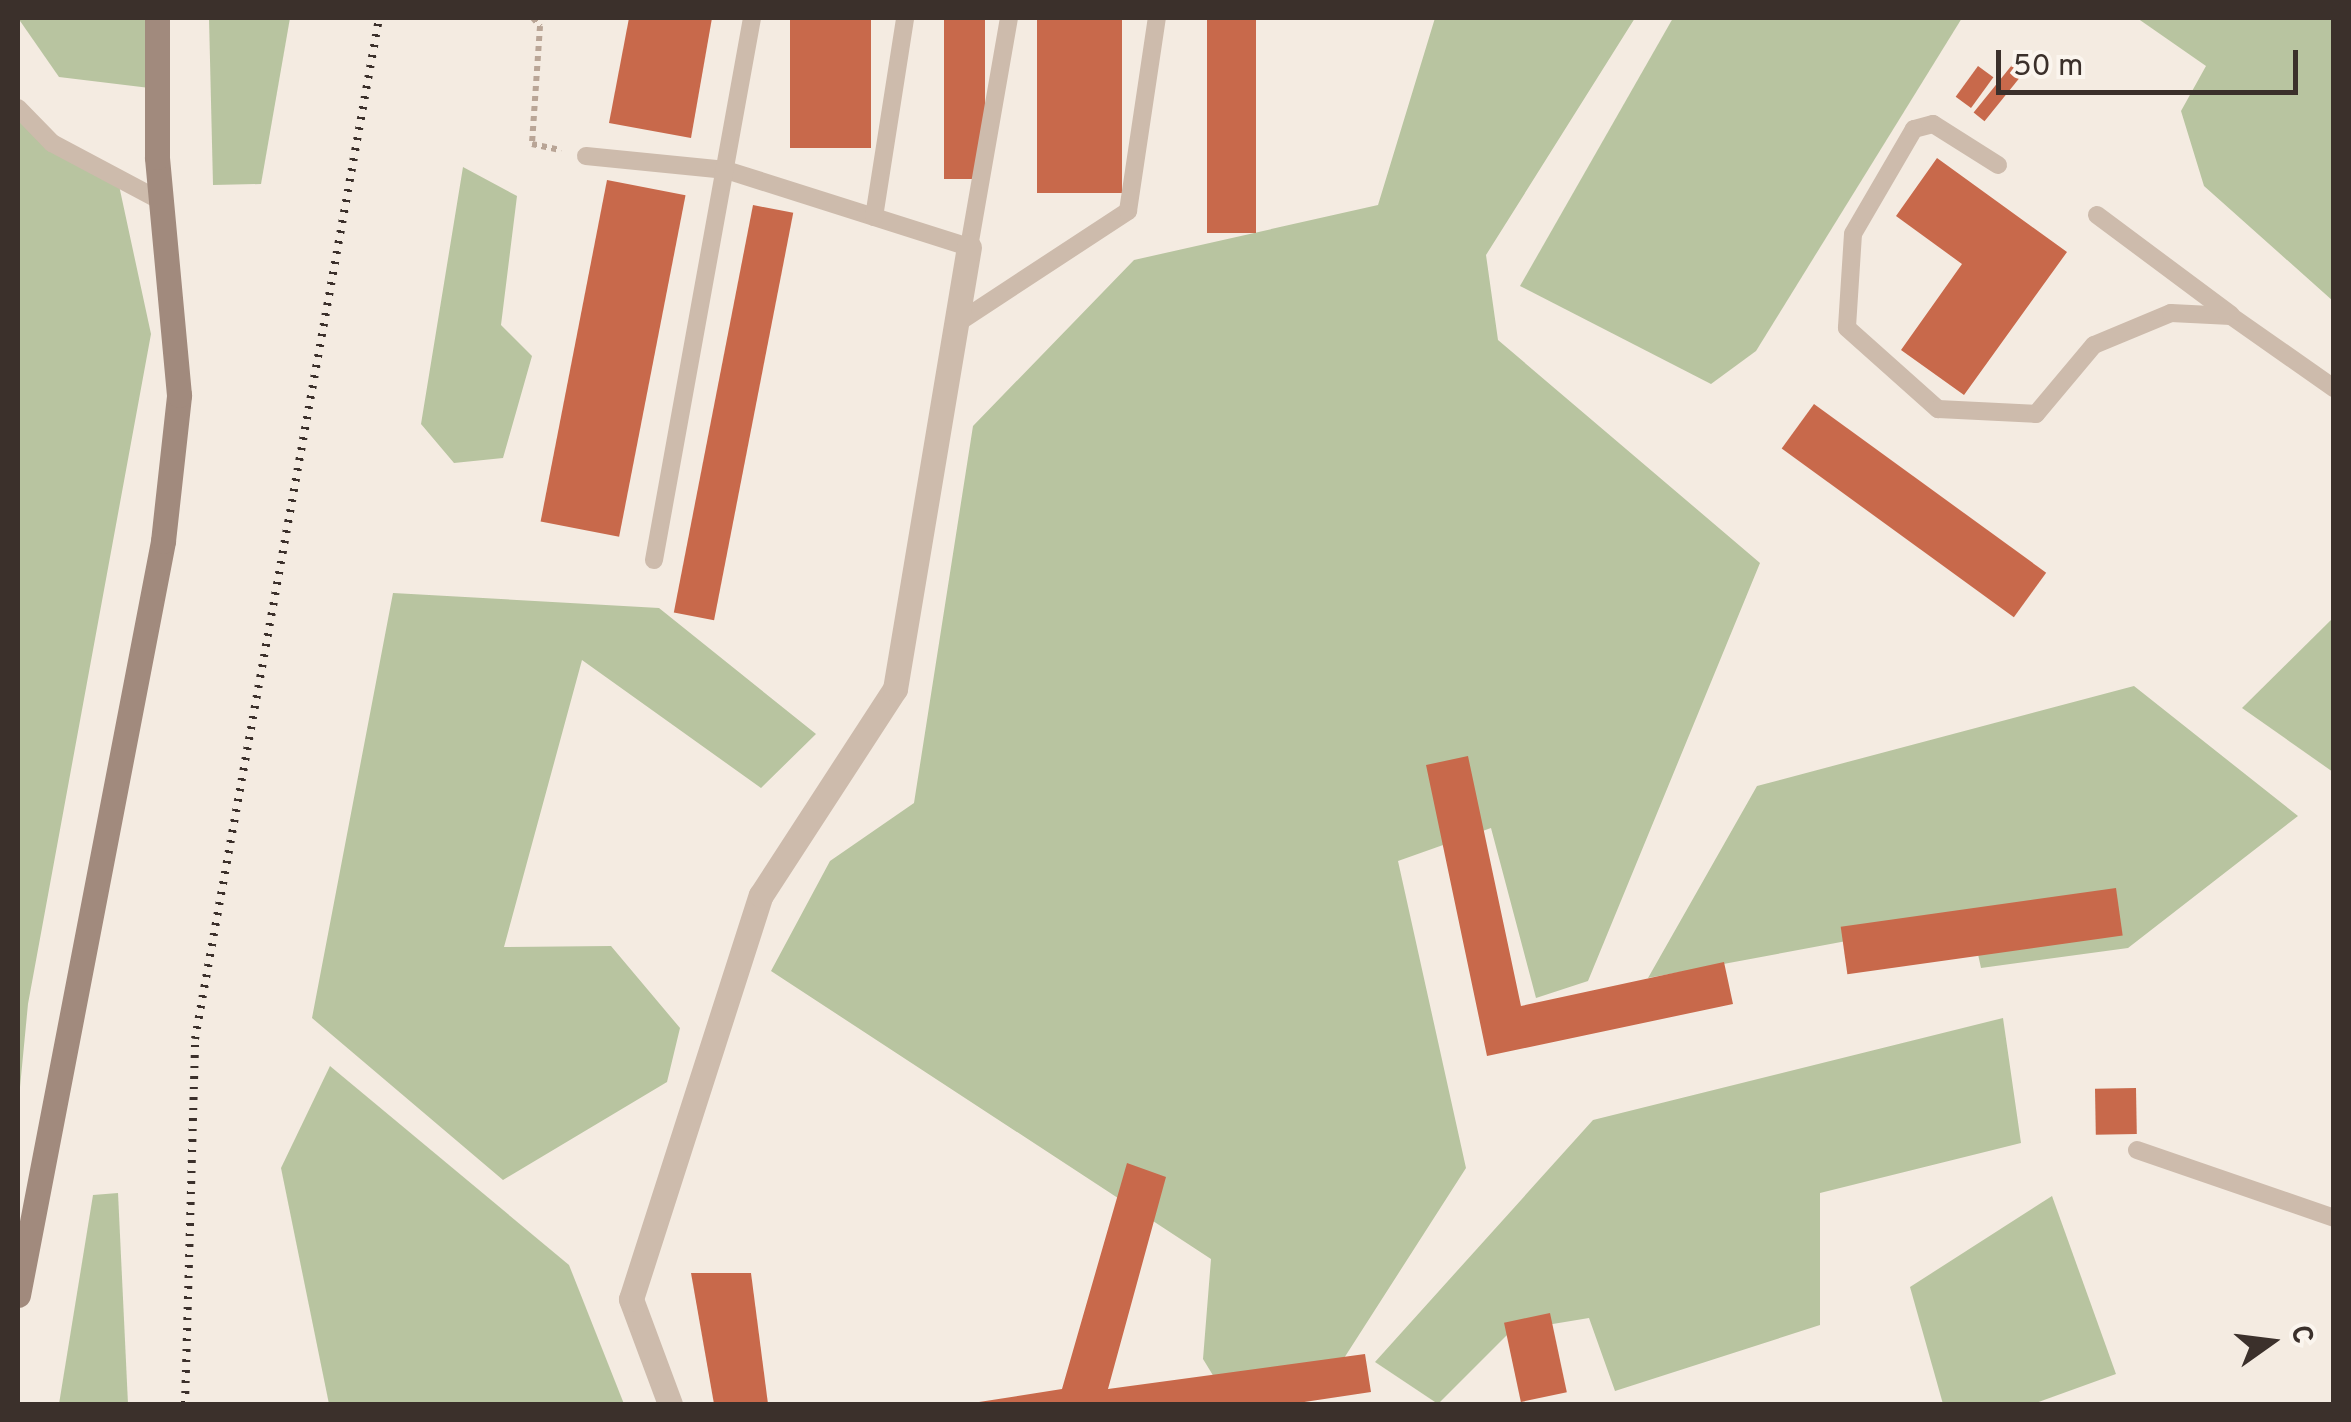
<!DOCTYPE html>
<meta charset="utf-8">
<style>
body{margin:0}
#map{position:relative;width:2351px;height:1422px;overflow:hidden;background:#f4ebe1;font-family:Overpass,sans-serif}
div>[style]{position:absolute}
[style*='--x']{left:calc(var(--x)*1px);top:calc(var(--y)*1px);width:calc(var(--w)*1px);rotate:calc(var(--a)*1deg)}
.green>*{inset:0;background:#b8c4a0}
.building>*{inset:0;background:#c8694b;transform-origin:0 0}
.path>*{height:6px;margin-top:-3px;transform-origin:0;background:repeating-linear-gradient(90deg,#b9a596 0 5px,transparent 0 10px)}
.service>*{height:18px;margin:-9px;padding:0 9px;transform-origin:9px;border-radius:9px;background:#cdbbac}
.minor>*{height:25px;margin:-12.5px;padding:0 12.5px;transform-origin:12.5px;border-radius:12.5px;background:#cdbbac}
.secondary>*{height:25px;margin:-12.5px;padding:0 12.5px;transform-origin:12.5px;border-radius:12.5px;background:#a18a7d}
.rail>*{height:8px;margin-top:-4px;transform-origin:0;background:repeating-linear-gradient(90deg,#3b302b 0 2.5px,transparent 0 10.5px)}
span{translate:-50% -50%;white-space:nowrap;text-align:center;line-height:1.15;-webkit-text-stroke:8px #fbf5ee;paint-order:stroke}
.frame{position:absolute;inset:0;border:20px solid #3b302b;pointer-events:none}
.north{position:absolute;left:2221px;top:1292px;width:100px;height:100px;-webkit-text-stroke:8px #fbf5ee;paint-order:stroke;rotate:76deg;font-size:28px;font-weight:700;line-height:40px;text-align:center;color:#3b302b}
.north::after{content:'';display:block;margin:auto;width:35px;height:45px;background:#3b302b;clip-path:polygon(50% 0,100% 100%,50% 72%,0 100%)}
.scale{position:absolute;left:1996px;top:50px;width:302px;height:45px;box-sizing:border-box;border:5px solid #3b302b;border-top:0;padding-left:12px;font-size:30px;line-height:35px;white-space:nowrap;color:#3b302b;-webkit-text-stroke:8px #fbf5ee;paint-order:stroke}
</style>
<div id="map">
<div class="green">
<div style="clip-path:polygon(18px 18px,160px 18px,158px 89px,59px 77px)"></div>
<div style="clip-path:polygon(209px 18px,290px 18px,261px 184px,213px 185px)"></div>
<div style="clip-path:polygon(1435px 18px,1635px 18px,1486px 255px,1498px 340px,1760px 563px,1588px 981px,1536px 998px,1491px 828px,1398px 861px,1466px 1168px,1339px 1366px,1225px 1395px,1203px 1359px,1211px 1259px,771px 971px,830px 861px,914px 803px,973px 426px,1134px 260px,1378px 205px)"></div>
<div style="clip-path:polygon(1673px 18px,1962px 18px,1756px 351px,1711px 384px,1520px 286px)"></div>
<div style="clip-path:polygon(2137px 18px,2333px 18px,2333px 301px,2204px 186px,2181px 111px,2206px 66px)"></div>
<div style="clip-path:polygon(18px 120px,117px 176px,151px 334px,28px 1004px,18px 1108px)"></div>
<div style="clip-path:polygon(463px 167px,517px 196px,501px 325px,532px 356px,503px 458px,454px 463px,421px 424px)"></div>
<div style="clip-path:polygon(393px 593px,659px 608px,816px 734px,761px 788px,582px 660px,504px 947px,611px 946px,680px 1028px,667px 1082px,503px 1180px,312px 1018px)"></div>
<div style="clip-path:polygon(2333px 618px,2333px 772px,2242px 708px)"></div>
<div style="clip-path:polygon(2134px 686px,2298px 816px,2128px 948px,1981px 968px,1970px 918px,1648px 978px,1757px 786px)"></div>
<div style="clip-path:polygon(2003px 1018px,2021px 1143px,1820px 1193px,1820px 1325px,1615px 1391px,1589px 1318px,1511px 1331px,1438px 1404px,1375px 1362px,1593px 1120px)"></div>
<div style="clip-path:polygon(330px 1066px,569px 1265px,624px 1404px,329px 1404px,281px 1168px)"></div>
<div style="clip-path:polygon(118px 1193px,128px 1404px,59px 1404px,93px 1195px)"></div>
<div style="clip-path:polygon(2052px 1196px,2116px 1374px,2033px 1404px,1943px 1404px,1910px 1287px)"></div>
</div>
<div class="building">
<div style="clip-path:polygon(629px 18px,712px 18px,691px 138px,609px 123px)"></div>
<div style="left:790px;top:18px;width:81px;height:130px"></div>
<div style="left:944px;top:18px;width:41px;height:161px"></div>
<div style="left:1037px;top:18px;width:85px;height:175px"></div>
<div style="left:1207px;top:18px;width:49px;height:215px"></div>
<div style="left:2012px;top:65px;width:14px;height:61px;rotate:39deg"></div>
<div style="left:1978px;top:66px;width:19px;height:38px;rotate:36deg"></div>
<div style="clip-path:polygon(1937px 158px,2067px 252px,1964px 395px,1901px 350px,1962px 264px,1896px 216px)"></div>
<div style="left:607px;top:180px;width:80px;height:348px;rotate:11deg"></div>
<div style="left:753px;top:205px;width:41px;height:415px;rotate:11deg"></div>
<div style="left:1814px;top:404px;width:287px;height:55px;rotate:36deg"></div>
<div style="clip-path:polygon(1468px 756px,1521px 1006px,1724px 962px,1733px 1004px,1487px 1056px,1426px 765px)"></div>
<div style="left:2116px;top:888px;width:48px;height:278px;rotate:82deg"></div>
<div style="left:2136px;top:1088px;width:46px;height:41px;rotate:89deg"></div>
<div style="clip-path:polygon(1127px 1163px,1166px 1177px,1108px 1389px,1365px 1354px,1371px 1392px,1291px 1404px,966px 1404px,1062px 1389px)"></div>
<div style="clip-path:polygon(691px 1273px,751px 1273px,768px 1404px,714px 1404px)"></div>
<div style="left:1550px;top:1313px;width:81px;height:47px;rotate:78deg"></div>
</div>
<div class="path">
<div style="--x:533;--y:18;--w:11;--a:49"></div>
<div style="--x:540;--y:26;--w:118;--a:93.9"></div>
<div style="--x:532;--y:144;--w:30;--a:12"></div>
</div>
<div class="service">
<div style="--x:18;--y:108;--w:49;--a:45.8"></div>
<div style="--x:52;--y:143;--w:123;--a:28"></div>
<div style="--x:586;--y:156;--w:141;--a:5.7"></div>
<div style="--x:726;--y:170;--w:255;--a:17.6"></div>
<div style="--x:969;--y:247;--w:232;--a:-80.1"></div>
<div style="--x:1998;--y:165;--w:77;--a:-147.8"></div>
<div style="--x:1933;--y:124;--w:20;--a:165"></div>
<div style="--x:1914;--y:129;--w:121;--a:120.2"></div>
<div style="--x:1853;--y:234;--w:94;--a:93.7"></div>
<div style="--x:1847;--y:328;--w:122;--a:41.7"></div>
<div style="--x:1938;--y:409;--w:98;--a:2.9"></div>
<div style="--x:2036;--y:414;--w:90;--a:-50"></div>
<div style="--x:2094;--y:345;--w:83;--a:-22.6"></div>
<div style="--x:2171;--y:313;--w:60;--a:2.9"></div>
<div style="--x:2231;--y:316;--w:126;--a:35"></div>
<div style="--x:2097;--y:215;--w:167;--a:36.7"></div>
<div style="--x:874;--y:217;--w:201;--a:-81.1"></div>
<div style="--x:956;--y:324;--w:206;--a:-33.3"></div>
<div style="--x:1128;--y:211;--w:195;--a:-81.5"></div>
<div style="--x:654;--y:560;--w:551;--a:-79.75"></div>
<div style="--x:2137;--y:1150;--w:208;--a:19"></div>
</div>
<div class="minor">
<div style="--x:670;--y:1404;--w:112;--a:-110.4"></div>
<div style="--x:631;--y:1299;--w:424;--a:-72.2"></div>
<div style="--x:761;--y:895;--w:246;--a:-57"></div>
<div style="--x:895;--y:689;--w:448;--a:-80.5"></div>
</div>
<div class="secondary">
<div style="--x:18;--y:1295;--w:768;--a:-79.11"></div>
<div style="--x:163;--y:541;--w:147;--a:-83.7"></div>
<div style="--x:179;--y:395;--w:239;--a:-95.3"></div>
<div style="--x:157;--y:157;--w:139;--a:-90"></div>
</div>
<div class="rail">
<div style="--x:185;--y:1404;--w:365;--a:-88.4"></div>
<div style="--x:195;--y:1039;--w:1037;--a:-79.78"></div>
</div>
<div class="frame"></div>
<div class="north">С</div>
<div class="scale">50 m</div>
</div>
